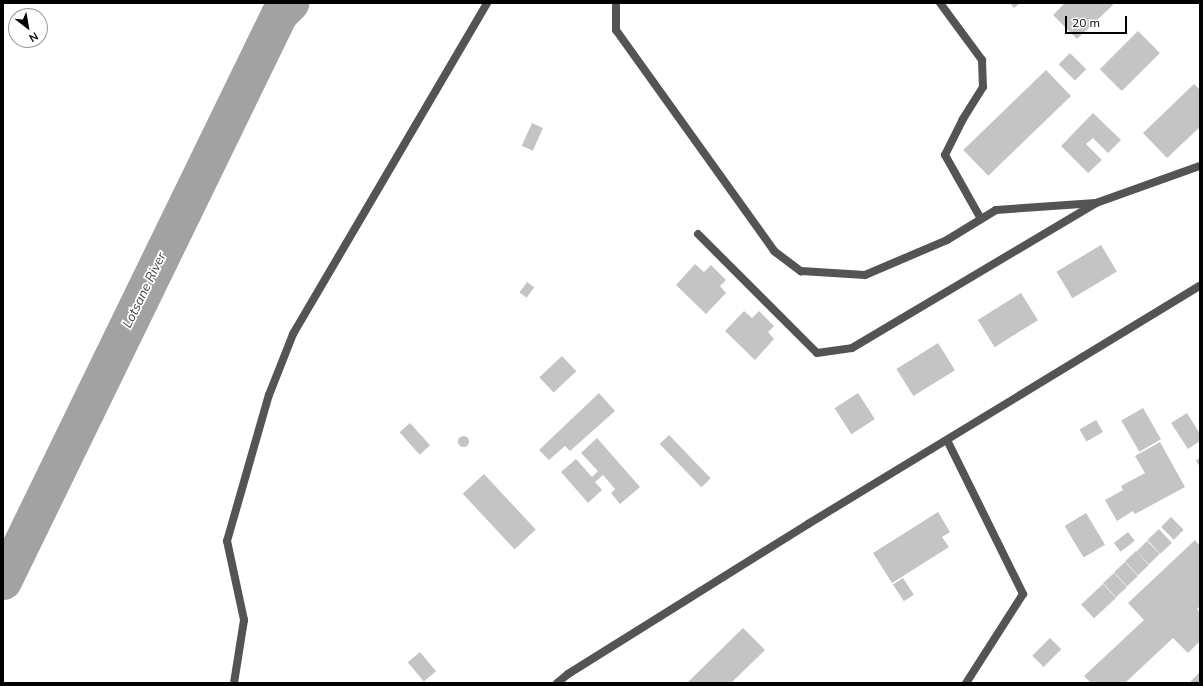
<!DOCTYPE html>
<style>
body{margin:0}
#map{position:relative;width:1203px;height:686px;overflow:hidden;background:#fff;font-family:Mulish,sans-serif}
div>[style]{position:absolute}
[style*='--x']{left:calc(var(--x)*1px);top:calc(var(--y)*1px);width:calc(var(--w)*1px);rotate:calc(var(--a)*1deg)}
.river>*{height:37px;margin:-18.5px;padding:0 18.5px;transform-origin:18.5px;border-radius:18.5px;background:#a2a2a2}
.building>*{inset:0;background:#c4c4c4;transform-origin:0 0}
.round{border-radius:50%}
.lane>*{height:8px;margin:-4px;padding:0 4px;transform-origin:4px;border-radius:4px;background:#545454}
.street>*{height:8px;margin:-4px;padding:0 4px;transform-origin:4px;border-radius:4px;background:#545454}
span{translate:-50% -50%;white-space:nowrap;text-align:center;line-height:1.15;-webkit-text-stroke:3.5px #fff;paint-order:stroke}
.water-label{font-size:13px;color:#434343;font-style:italic}
.frame{position:absolute;inset:0;border:4px solid #000;pointer-events:none}
.north{position:absolute;left:8px;top:8px;width:40px;height:40px;box-sizing:border-box;background:#fff;border:1px solid #999;border-radius:50%;rotate:149deg;font-size:11px;font-weight:700;line-height:16px;text-align:center;color:#000}
.north::after{content:'';display:block;margin:auto;width:14px;height:18px;background:#000;clip-path:polygon(50% 0,100% 100%,50% 72%,0 100%)}
.scale{position:absolute;left:1065px;top:16px;width:62px;height:18px;box-sizing:border-box;border:2px solid #000;border-top:0;padding-left:5px;font-size:12px;line-height:14px;white-space:nowrap;color:#000;-webkit-text-stroke:3px #fff;paint-order:stroke}
</style>
<div id="map">
<div class="river">
<div style="--x:3;--y:581;--w:631;--a:-64.04"></div>
<div style="--x:279;--y:14;--w:16;--a:-45"></div>
</div>
<div class="building">
<div style="clip-path:polygon(1010px 3px,1020px 3px,1014px 8px)"></div>
<div style="clip-path:polygon(1065px 3px,1112px 3px,1113px 5px,1077px 39px,1053px 15px)"></div>
<div style="left:1138px;top:31px;width:31px;height:54px;rotate:45deg"></div>
<div style="left:1070px;top:53px;width:23px;height:16px;rotate:45deg"></div>
<div style="left:1046px;top:70px;width:36px;height:115px;rotate:46deg"></div>
<div style="clip-path:polygon(1194px 84px,1200px 90px,1200px 127px,1167px 158px,1143px 133px)"></div>
<div style="clip-path:polygon(1093px 113px,1121px 140px,1108px 153px,1093px 138px,1086px 144px,1102px 160px,1088px 173px,1061px 146px)"></div>
<div style="left:532px;top:123px;width:12px;height:25px;rotate:24deg"></div>
<div style="left:1101px;top:245px;width:31px;height:52px;rotate:59deg"></div>
<div style="clip-path:polygon(695px 264px,704px 272px,711px 265px,726px 280px,720px 286px,726px 293px,706px 314px,676px 285px)"></div>
<div style="left:527px;top:282px;width:9px;height:13px;rotate:36deg"></div>
<div style="left:1021px;top:293px;width:32px;height:51px;rotate:58deg"></div>
<div style="clip-path:polygon(744px 311px,752px 318px,759px 311px,774px 326px,768px 332px,774px 339px,755px 360px,725px 331px)"></div>
<div style="left:938px;top:343px;width:32px;height:49px;rotate:58deg"></div>
<div style="left:562px;top:356px;width:21px;height:31px;rotate:47deg"></div>
<div style="clip-path:polygon(599px 393px,615px 411px,570px 451px,565px 446px,549px 460px,539px 450px)"></div>
<div style="left:858px;top:393px;width:31px;height:28px;rotate:57deg"></div>
<div style="left:1143px;top:408px;width:36px;height:25px;rotate:60deg"></div>
<div style="clip-path:polygon(1187px 413px,1200px 434px,1200px 441px,1188px 449px,1171px 423px)"></div>
<div style="left:1096px;top:420px;width:14px;height:19px;rotate:60deg"></div>
<div style="left:410px;top:423px;width:30px;height:14px;rotate:48deg"></div>
<div style="left:669px;top:435px;width:60px;height:13px;rotate:46deg"></div>
<div class="round" style="left:457.5px;top:435.5px;width:11px;height:11px"></div>
<div style="clip-path:polygon(597px 438px,640px 487px,620px 504px,611px 493px,615px 489px,603px 475px,595px 482px,602px 490px,588px 503px,561px 472px,576px 459px,592px 477px,598px 471px,581px 453px)"></div>
<div style="clip-path:polygon(1160px 442px,1185px 487px,1135px 514px,1133px 511px,1117px 521px,1105px 500px,1123px 490px,1121px 486px,1145px 473px,1135px 456px)"></div>
<div style="clip-path:polygon(1200px 458px,1200px 468px,1196px 460px)"></div>
<div style="left:484px;top:474px;width:76px;height:29px;rotate:47deg"></div>
<div style="clip-path:polygon(938px 512px,950px 532px,942px 537px,949px 547px,892px 583px,873px 553px)"></div>
<div style="left:1086px;top:513px;width:37px;height:25px;rotate:59deg"></div>
<div style="left:1171px;top:517px;width:18px;height:14px;rotate:45deg"></div>
<div style="left:1159px;top:529px;width:19px;height:16px;rotate:47deg"></div>
<div style="left:1128px;top:532px;width:11px;height:18px;rotate:52deg"></div>
<div style="clip-path:polygon(1195px 540px,1200px 546px,1200px 606px,1197px 609px,1200px 613px,1200px 641px,1188px 653px,1173px 638px,1125px 683px,1091px 683px,1084px 676px,1144px 620px,1128px 603px)"></div>
<div style="left:1147px;top:541px;width:18px;height:15px;rotate:45deg"></div>
<div style="left:1136px;top:551px;width:19px;height:15px;rotate:47deg"></div>
<div style="left:1125px;top:562px;width:19px;height:15px;rotate:47deg"></div>
<div style="left:1114px;top:573px;width:19px;height:15px;rotate:47deg"></div>
<div style="left:903px;top:578px;width:20px;height:12px;rotate:57deg"></div>
<div style="left:1103px;top:584px;width:19px;height:30px;rotate:47deg"></div>
<div style="clip-path:polygon(743px 628px,765px 650px,731px 683px,687px 683px)"></div>
<div style="left:1050px;top:638px;width:16px;height:25px;rotate:45deg"></div>
<div style="left:420px;top:652px;width:25px;height:16px;rotate:50deg"></div>
<div style="clip-path:polygon(1200px 672px,1200px 683px,1189px 683px)"></div>
</div>
<div class="lane">
<div style="--x:616;--y:3;--w:27;--a:90"></div>
<div style="--x:616;--y:30;--w:272;--a:54.4"></div>
<div style="--x:774;--y:251;--w:34;--a:37"></div>
<div style="--x:801;--y:271;--w:64;--a:3.6"></div>
<div style="--x:865;--y:275;--w:89;--a:-23.1"></div>
<div style="--x:947;--y:240;--w:57;--a:-31.5"></div>
<div style="--x:996;--y:210;--w:100;--a:-4"></div>
<div style="--x:940;--y:3;--w:71;--a:53.6"></div>
<div style="--x:982;--y:60;--w:27;--a:88"></div>
<div style="--x:983;--y:87;--w:38;--a:122"></div>
<div style="--x:963;--y:119;--w:40;--a:116.6"></div>
<div style="--x:945;--y:155;--w:73;--a:60.6"></div>
<div style="--x:698;--y:234;--w:168;--a:45"></div>
<div style="--x:817;--y:353;--w:35;--a:-8"></div>
<div style="--x:852;--y:348;--w:284;--a:-30.7"></div>
<div style="--x:1096;--y:203;--w:110;--a:-19.6"></div>
</div>
<div class="street">
<div style="--x:947;--y:440;--w:172;--a:63.7"></div>
<div style="--x:1023;--y:594;--w:106;--a:122.6"></div>
<div style="--x:234;--y:683;--w:64;--a:-81"></div>
<div style="--x:244;--y:620;--w:81;--a:-102.1"></div>
<div style="--x:227;--y:541;--w:152;--a:-74"></div>
<div style="--x:269;--y:395;--w:66;--a:-68.5"></div>
<div style="--x:293;--y:334;--w:384;--a:-59.6"></div>
<div style="--x:557;--y:683;--w:14;--a:-39"></div>
<div style="--x:568;--y:674;--w:283;--a:-32"></div>
<div style="--x:808;--y:524;--w:459;--a:-31.3"></div>
</div>
<div class="water-label">
<span style="left:144px;top:290px;rotate:-64deg">Lotsane River</span>
</div>
<div class="frame"></div>
<div class="north">N</div>
<div class="scale">20 m</div>
</div>
